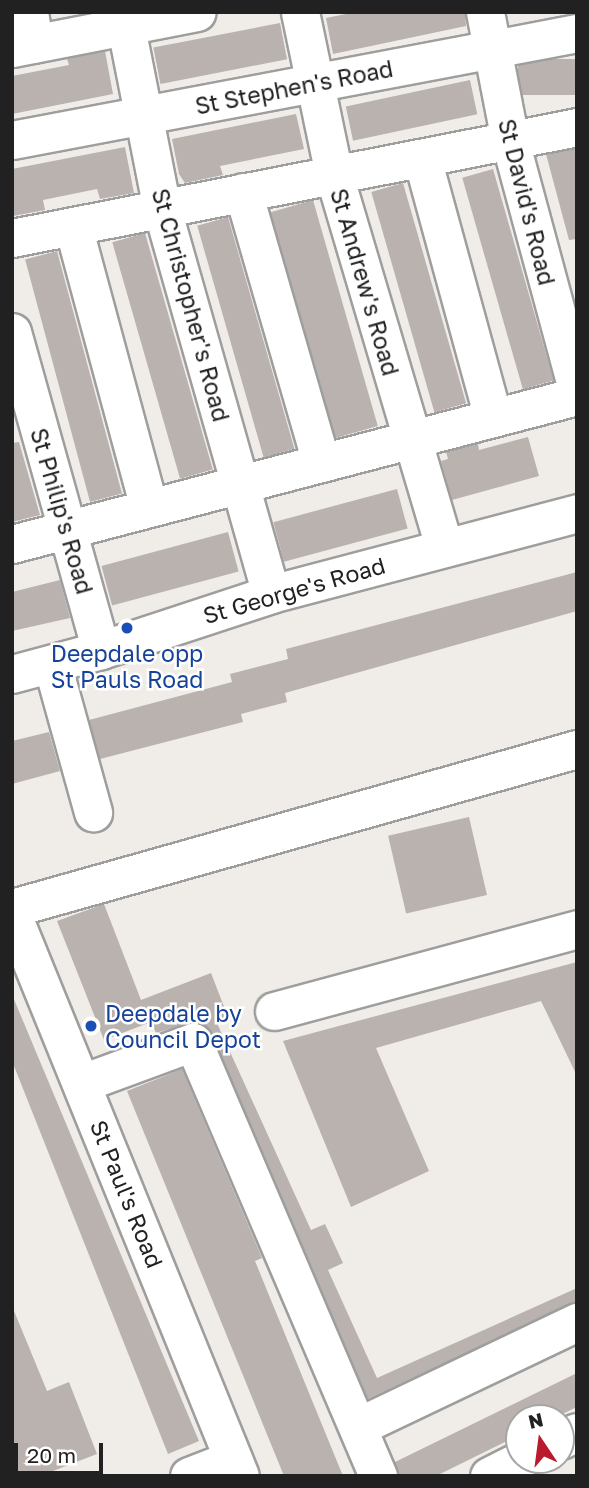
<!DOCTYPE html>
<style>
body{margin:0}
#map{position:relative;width:589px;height:1488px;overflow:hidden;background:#f0ede9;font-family:"Golos Text",sans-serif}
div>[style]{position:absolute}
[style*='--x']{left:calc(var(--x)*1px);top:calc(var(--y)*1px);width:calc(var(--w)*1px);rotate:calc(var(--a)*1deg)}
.building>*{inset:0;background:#b9b2af;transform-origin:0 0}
.roads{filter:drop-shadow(2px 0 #9e9e9e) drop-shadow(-2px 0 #9e9e9e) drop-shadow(0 2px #9e9e9e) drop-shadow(0 -2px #9e9e9e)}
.minor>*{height:37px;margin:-18.5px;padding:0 18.5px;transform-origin:18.5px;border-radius:18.5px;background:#fff}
.dots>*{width:19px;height:19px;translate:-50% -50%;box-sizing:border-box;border:4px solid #fff;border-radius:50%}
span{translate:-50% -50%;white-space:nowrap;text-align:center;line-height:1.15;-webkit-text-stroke:5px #fff;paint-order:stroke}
.street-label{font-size:23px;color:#212121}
.transit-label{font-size:23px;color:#164399}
.left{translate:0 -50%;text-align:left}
.frame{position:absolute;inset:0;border:14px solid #212121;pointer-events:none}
.north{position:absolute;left:505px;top:1404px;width:70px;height:70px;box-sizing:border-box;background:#fff;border:2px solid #a6a6a6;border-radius:50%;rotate:347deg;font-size:19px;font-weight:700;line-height:28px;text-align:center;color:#212121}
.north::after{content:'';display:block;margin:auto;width:24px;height:32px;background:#b91a2e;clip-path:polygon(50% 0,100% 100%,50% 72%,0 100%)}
.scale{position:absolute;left:14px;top:1443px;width:89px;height:32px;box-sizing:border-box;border:4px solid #212121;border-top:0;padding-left:9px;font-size:21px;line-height:24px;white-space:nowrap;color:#212121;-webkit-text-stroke:5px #fff;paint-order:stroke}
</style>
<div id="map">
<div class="building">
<div style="clip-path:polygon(356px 12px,465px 12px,466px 26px,333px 54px,326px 18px)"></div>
<div style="left:280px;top:23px;width:37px;height:129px;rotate:79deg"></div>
<div style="clip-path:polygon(105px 51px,113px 94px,12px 114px,12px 76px,69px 65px,67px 59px)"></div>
<div style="left:577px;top:59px;width:36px;height:59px;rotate:90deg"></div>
<div style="left:470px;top:80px;width:35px;height:127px;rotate:78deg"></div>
<div style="clip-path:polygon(296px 114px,304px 149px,220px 166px,223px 175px,185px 183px,179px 174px,172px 139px)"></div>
<div style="clip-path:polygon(125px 147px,134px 193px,100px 199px,97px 189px,43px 200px,45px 210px,13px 216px,12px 169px)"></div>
<div style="clip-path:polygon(577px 148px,577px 239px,569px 240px,546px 154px)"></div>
<div style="left:493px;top:169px;width:220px;height:32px;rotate:74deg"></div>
<div style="left:403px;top:183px;width:229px;height:33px;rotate:74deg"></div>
<div style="left:313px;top:200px;width:235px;height:44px;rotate:74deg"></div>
<div style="left:228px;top:217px;width:241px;height:32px;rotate:74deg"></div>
<div style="left:145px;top:233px;width:246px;height:34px;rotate:74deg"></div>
<div style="left:57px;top:251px;width:251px;height:33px;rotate:75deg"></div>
<div style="clip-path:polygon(528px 437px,539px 476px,452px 500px,441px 461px,448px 459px,446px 452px,478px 444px,479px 450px)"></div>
<div style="clip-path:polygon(19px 442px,40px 515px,12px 522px,12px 443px)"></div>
<div style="left:397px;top:489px;width:41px;height:128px;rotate:75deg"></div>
<div style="left:228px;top:532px;width:41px;height:131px;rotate:75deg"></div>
<div style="clip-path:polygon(577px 572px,577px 611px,285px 693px,287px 702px,241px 714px,243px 722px,100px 759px,89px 720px,232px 682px,230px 674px,288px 659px,286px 649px)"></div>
<div style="clip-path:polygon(60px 580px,70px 618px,12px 631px,12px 592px)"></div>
<div style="clip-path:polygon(49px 732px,60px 771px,12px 784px,12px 741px)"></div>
<div style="left:469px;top:817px;width:80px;height:83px;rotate:77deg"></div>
<div style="clip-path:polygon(104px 904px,141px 1000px,211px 973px,228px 1017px,216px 1021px,311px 1230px,325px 1224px,343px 1263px,328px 1270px,377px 1378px,577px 1288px,577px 1301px,368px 1399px,212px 1033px,196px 1021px,156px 1033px,151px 1022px,104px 1040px,57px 921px)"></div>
<div style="clip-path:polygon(577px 962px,577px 1076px,541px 1001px,376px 1048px,429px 1171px,351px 1207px,283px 1041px)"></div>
<div style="clip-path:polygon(13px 997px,199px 1441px,168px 1454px,12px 1061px)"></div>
<div style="clip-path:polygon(182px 1069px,262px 1258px,255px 1261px,343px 1476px,284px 1476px,127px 1091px)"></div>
<div style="clip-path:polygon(12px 1306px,47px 1391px,69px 1382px,97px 1454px,40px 1476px,12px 1476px)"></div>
<div style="clip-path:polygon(577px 1373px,577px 1407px,554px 1418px,519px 1418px,519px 1435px,436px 1476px,399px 1476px,395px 1462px)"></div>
</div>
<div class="roads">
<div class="minor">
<div style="--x:29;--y:12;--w:32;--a:81"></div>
<div style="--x:123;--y:12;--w:201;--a:78.8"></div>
<div style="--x:162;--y:209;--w:400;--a:74.2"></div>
<div style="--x:300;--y:12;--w:167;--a:78.2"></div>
<div style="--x:334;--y:175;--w:388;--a:73.5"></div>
<div style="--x:485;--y:12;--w:131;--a:79"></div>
<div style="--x:510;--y:141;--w:258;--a:74.9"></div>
<div style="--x:12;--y:48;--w:188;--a:-11"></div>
<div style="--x:12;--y:140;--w:575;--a:-10.72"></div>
<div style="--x:422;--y:158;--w:269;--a:74.7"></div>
<div style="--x:243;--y:192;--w:282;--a:73.9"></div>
<div style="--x:73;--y:226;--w:291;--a:74.9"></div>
<div style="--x:12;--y:238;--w:576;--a:-11.11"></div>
<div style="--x:12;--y:332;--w:330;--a:74.4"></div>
<div style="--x:12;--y:544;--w:584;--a:-14.68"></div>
<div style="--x:52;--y:664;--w:154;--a:74.5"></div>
<div style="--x:12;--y:674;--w:92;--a:-15.1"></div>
<div style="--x:101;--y:650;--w:179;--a:-18.2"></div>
<div style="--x:271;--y:594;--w:317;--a:-14.8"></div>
<div style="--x:12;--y:908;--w:587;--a:-15.72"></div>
<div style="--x:12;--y:914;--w:606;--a:67.92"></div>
<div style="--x:274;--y:1011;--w:314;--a:-15.1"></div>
<div style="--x:82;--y:1083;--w:118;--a:-20.3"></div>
<div style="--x:193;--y:1042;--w:472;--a:66.9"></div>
<div style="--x:359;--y:1426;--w:242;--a:-25.5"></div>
<div style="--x:561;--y:1440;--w:18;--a:-27"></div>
<div style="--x:189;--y:1476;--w:47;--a:-21.1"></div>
<div style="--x:489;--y:1476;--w:36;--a:-27"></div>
</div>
</div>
<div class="dots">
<div style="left:127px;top:628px;background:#1a4fb4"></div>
<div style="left:91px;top:1026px;background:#1a4fb4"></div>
</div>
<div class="street-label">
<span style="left:294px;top:87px;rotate:-11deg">St Stephen's Road</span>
<span style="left:527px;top:202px;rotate:76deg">St David's Road</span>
<span style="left:365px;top:282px;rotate:74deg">St Andrew's Road</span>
<span style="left:191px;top:305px;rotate:75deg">St Christopher's Road</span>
<span style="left:62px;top:511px;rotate:74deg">St Philip's Road</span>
<span style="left:294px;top:590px;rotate:-16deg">St George's Road</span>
<span style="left:127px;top:1194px;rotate:68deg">St Paul's Road</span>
</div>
<div class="transit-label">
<span style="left:127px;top:666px">Deepdale opp<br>St Pauls Road</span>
<span class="left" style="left:105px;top:1026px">Deepdale by<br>Council Depot</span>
</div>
<div class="frame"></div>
<div class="north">N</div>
<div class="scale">20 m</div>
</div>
